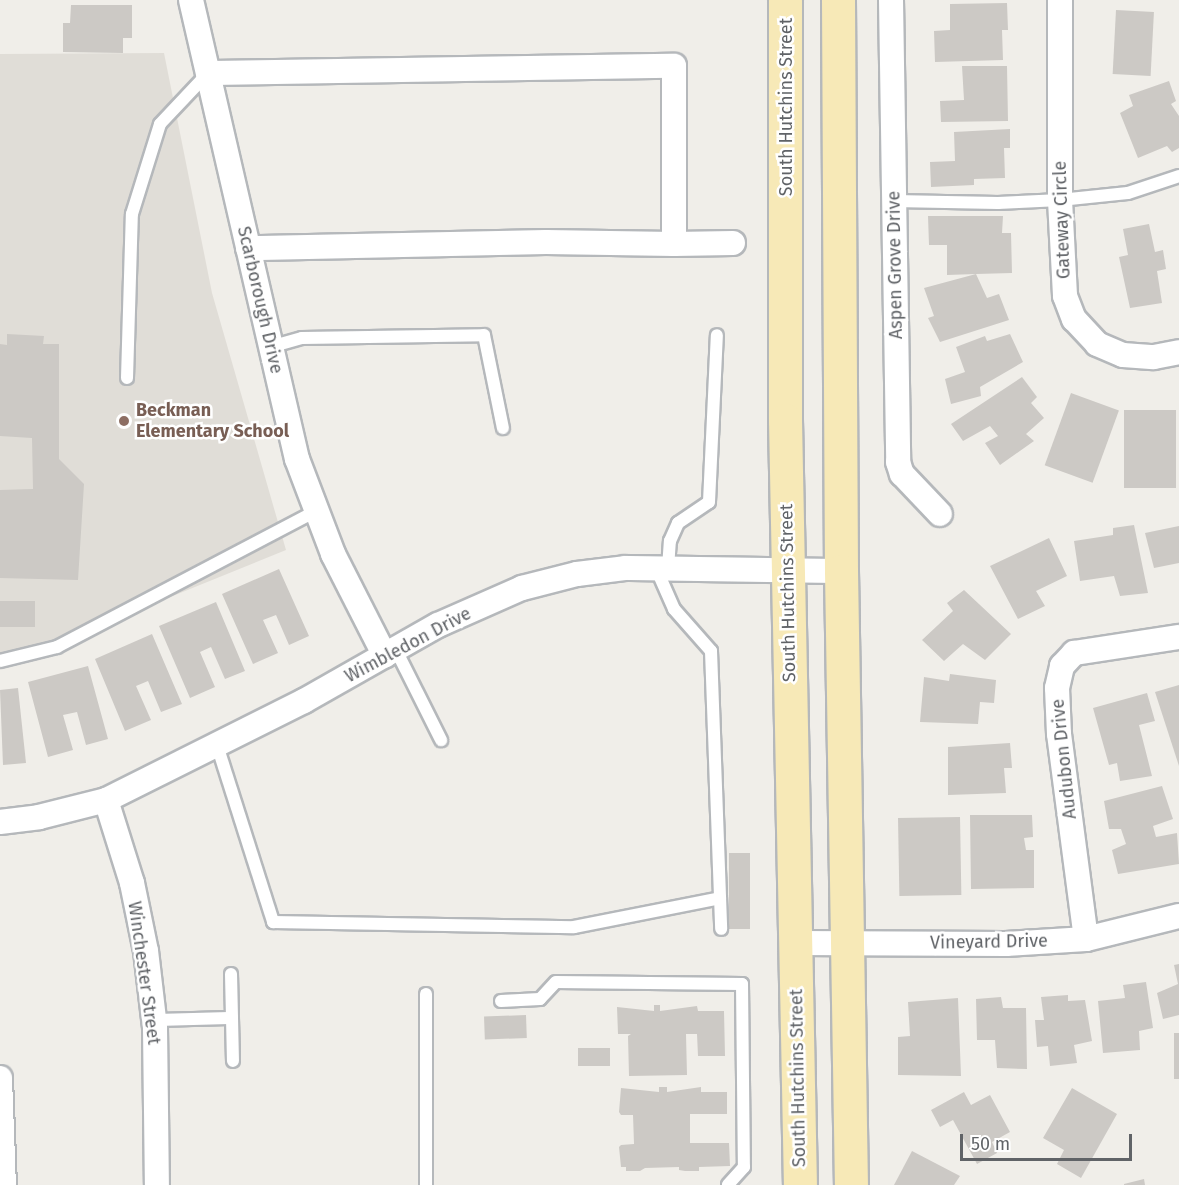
<!DOCTYPE html>
<style>
body{margin:0}
#map{position:relative;width:1179px;height:1185px;overflow:hidden;background:#f0eee9;font-family:"Fira Sans",sans-serif}
div>[style]{position:absolute}
[style*='--x']{left:calc(var(--x)*1px);top:calc(var(--y)*1px);width:calc(var(--w)*1px);rotate:calc(var(--a)*1deg)}
.education>*{inset:0;background:#e0ddd7}
.building>*{inset:0;background:#ccc9c5;transform-origin:0 0}
.roads{filter:drop-shadow(2px 0 #b5b8bb) drop-shadow(-2px 0 #b5b8bb) drop-shadow(0 2px #b5b8bb) drop-shadow(0 -2px #b5b8bb)}
.lane>*{height:12px;margin:-6px;padding:0 6px;transform-origin:6px;border-radius:6px;background:#fff}
.street>*{height:24px;margin:-12px;padding:0 12px;transform-origin:12px;border-radius:12px;background:#fff}
.primary>*{height:33px;margin:-16.5px;padding:0 16.5px;transform-origin:16.5px;border-radius:16.5px;background:#f7e9b7}
.dots>*{width:16px;height:16px;translate:-50% -50%;box-sizing:border-box;border:3px solid #fff;border-radius:50%}
span{translate:-50% -50%;white-space:nowrap;text-align:center;line-height:1.15;-webkit-text-stroke:5px #fff;paint-order:stroke}
.street-label{font-size:18px;color:#606367}
.education-label{font-size:18px;color:#785e54;font-weight:700}
.left{translate:0 -50%;text-align:left}
.scale{position:absolute;left:960px;top:1134px;width:172px;height:27px;box-sizing:border-box;border:3px solid #606367;border-top:0;padding-left:8px;font-size:18px;line-height:21px;white-space:nowrap;color:#606367;-webkit-text-stroke:4px #fff;paint-order:stroke}
</style>
<div id="map">
<div class="education">
<div style="clip-path:polygon(164px 53px,212px 293px,286px 550px,0 666px,0 54px)"></div>
</div>
<div class="building">
<div style="clip-path:polygon(1007px 3px,1008px 30px,1002px 30px,1003px 60px,935px 62px,934px 31px,950px 30px,950px 4px)"></div>
<div style="clip-path:polygon(71px 5px,132px 5px,132px 38px,123px 38px,123px 53px,63px 52px,63px 23px,70px 23px)"></div>
<div style="left:1116px;top:10px;width:38px;height:64px;rotate:3deg"></div>
<div style="clip-path:polygon(962px 66px,1007px 66px,1008px 121px,941px 122px,940px 101px,964px 100px)"></div>
<div style="clip-path:polygon(1169px 81px,1176px 101px,1171px 104px,1179px 116px,1179px 148px,1172px 152px,1167px 146px,1138px 158px,1120px 113px,1133px 106px,1129px 95px)"></div>
<div style="clip-path:polygon(1010px 129px,1010px 148px,1004px 148px,1005px 178px,974px 179px,974px 185px,931px 187px,930px 162px,955px 161px,954px 132px)"></div>
<div style="clip-path:polygon(928px 216px,1003px 216px,1002px 233px,1011px 233px,1012px 273px,976px 274px,987px 298px,999px 294px,1009px 320px,940px 342px,928px 318px,934px 316px,924px 288px,976px 274px,947px 275px,947px 245px,929px 245px)"></div>
<div style="clip-path:polygon(1149px 224px,1155px 252px,1163px 250px,1166px 269px,1157px 271px,1162px 303px,1130px 308px,1119px 257px,1128px 255px,1123px 229px)"></div>
<div style="clip-path:polygon(7px 334px,44px 336px,43px 344px,59px 344px,59px 459px,84px 484px,78px 580px,0 578px,0 490px,33px 489px,32px 438px,0 436px,0 344px,7px 345px)"></div>
<div style="clip-path:polygon(1010px 334px,1023px 362px,980px 387px,981px 396px,951px 404px,945px 379px,965px 372px,956px 347px,985px 336px,987px 341px)"></div>
<div style="clip-path:polygon(1022px 377px,1037px 397px,1031px 403px,1044px 418px,1026px 434px,1034px 441px,1000px 465px,985px 443px,998px 436px,990px 426px,963px 441px,951px 424px)"></div>
<div style="left:1071px;top:393px;width:51px;height:77px;rotate:20deg"></div>
<div style="left:1124px;top:410px;width:52px;height:78px"></div>
<div style="clip-path:polygon(1134px 525px,1148px 593px,1120px 596px,1114px 576px,1080px 581px,1074px 541px,1113px 535px,1113px 528px)"></div>
<div style="clip-path:polygon(1179px 526px,1179px 563px,1154px 568px,1145px 533px)"></div>
<div style="clip-path:polygon(1049px 538px,1067px 576px,1036px 591px,1045px 606px,1018px 619px,990px 566px)"></div>
<div style="clip-path:polygon(279px 569px,309px 636px,289px 645px,276px 615px,263px 620px,278px 653px,253px 664px,222px 594px)"></div>
<div style="clip-path:polygon(964px 590px,1011px 634px,985px 660px,963px 644px,944px 661px,922px 640px,953px 611px,947px 603px)"></div>
<div style="left:0;top:601px;width:35px;height:26px"></div>
<div style="clip-path:polygon(216px 602px,245px 671px,225px 679px,211px 647px,200px 652px,215px 687px,190px 698px,159px 626px)"></div>
<div style="clip-path:polygon(152px 634px,182px 704px,161px 712px,148px 681px,136px 686px,151px 720px,125px 731px,95px 659px)"></div>
<div style="clip-path:polygon(88px 666px,108px 739px,86px 745px,77px 712px,63px 715px,73px 750px,48px 757px,28px 682px)"></div>
<div style="clip-path:polygon(950px 674px,996px 680px,994px 703px,980px 702px,978px 724px,920px 722px,924px 677px,949px 681px)"></div>
<div style="clip-path:polygon(1179px 685px,1179px 766px,1155px 692px)"></div>
<div style="clip-path:polygon(18px 688px,26px 763px,3px 765px,0 690px)"></div>
<div style="clip-path:polygon(1147px 693px,1155px 721px,1139px 725px,1152px 776px,1120px 781px,1117px 763px,1109px 765px,1093px 708px)"></div>
<div style="clip-path:polygon(1010px 743px,1012px 768px,1004px 768px,1006px 793px,948px 795px,948px 747px)"></div>
<div style="clip-path:polygon(1162px 786px,1173px 819px,1153px 826px,1156px 837px,1177px 833px,1179px 864px,1118px 874px,1112px 850px,1126px 844px,1121px 829px,1109px 829px,1104px 801px)"></div>
<div style="clip-path:polygon(970px 815px,1032px 815px,1033px 837px,1024px 838px,1026px 850px,1034px 850px,1034px 888px,971px 889px)"></div>
<div style="left:960px;top:817px;width:78px;height:62px;rotate:89deg"></div>
<div style="left:750px;top:853px;width:76px;height:21px;rotate:90deg"></div>
<div style="clip-path:polygon(1179px 964px,1179px 1015px,1163px 1019px,1157px 993px,1178px 984px,1174px 965px)"></div>
<div style="clip-path:polygon(1146px 982px,1153px 1028px,1139px 1031px,1140px 1050px,1103px 1053px,1098px 1001px,1125px 998px,1123px 985px)"></div>
<div style="clip-path:polygon(1068px 995px,1068px 1001px,1085px 1000px,1092px 1041px,1074px 1045px,1077px 1063px,1050px 1066px,1048px 1046px,1037px 1047px,1035px 1020px,1044px 1020px,1041px 997px)"></div>
<div style="clip-path:polygon(1001px 997px,1003px 1008px,1026px 1008px,1027px 1069px,997px 1068px,995px 1040px,977px 1040px,976px 999px)"></div>
<div style="clip-path:polygon(958px 998px,961px 1076px,898px 1075px,898px 1037px,910px 1036px,908px 1002px)"></div>
<div style="clip-path:polygon(654px 1005px,660px 1005px,660px 1011px,697px 1006px,698px 1011px,724px 1011px,725px 1056px,698px 1056px,697px 1034px,686px 1034px,687px 1075px,629px 1076px,628px 1036px,631px 1034px,618px 1034px,617px 1007px,654px 1011px)"></div>
<div style="left:526px;top:1015px;width:23px;height:42px;rotate:88deg"></div>
<div style="left:1174px;top:1033px;width:5px;height:46px"></div>
<div style="left:578px;top:1048px;width:32px;height:18px"></div>
<div style="clip-path:polygon(659px 1087px,667px 1087px,667px 1092px,701px 1087px,701px 1092px,727px 1092px,727px 1114px,690px 1114px,690px 1143px,729px 1143px,730px 1166px,699px 1167px,699px 1171px,685px 1171px,679px 1170px,679px 1167px,645px 1168px,640px 1171px,626px 1171px,626px 1167px,621px 1167px,619px 1147px,621px 1145px,634px 1144px,633px 1115px,621px 1115px,619px 1112px,621px 1088px,659px 1092px)"></div>
<div style="clip-path:polygon(1072px 1088px,1117px 1114px,1081px 1178px,1057px 1164px,1064px 1150px,1043px 1138px)"></div>
<div style="clip-path:polygon(964px 1092px,971px 1105px,990px 1095px,1010px 1132px,992px 1142px,997px 1153px,977px 1164px,953px 1120px,940px 1127px,931px 1110px)"></div>
<div style="clip-path:polygon(912px 1151px,960px 1176px,954px 1185px,894px 1185px)"></div>
<div style="clip-path:polygon(1144px 1179px,1145px 1185px,1124px 1185px,1124px 1184px)"></div>
</div>
<div class="roads">
<div class="lane">
<div style="--x:894;--y:201;--w:104;--a:1.1"></div>
<div style="--x:998;--y:203;--w:62;--a:-2.8"></div>
<div style="--x:1060;--y:200;--w:68;--a:-5.9"></div>
<div style="--x:1128;--y:193;--w:54;--a:-18.4"></div>
<div style="--x:270;--y:347;--w:33;--a:-16"></div>
<div style="--x:302;--y:338;--w:182;--a:-0.9"></div>
<div style="--x:484;--y:335;--w:95;--a:78.5"></div>
<div style="--x:127;--y:378;--w:164;--a:-88.3"></div>
<div style="--x:132;--y:214;--w:94;--a:-72.7"></div>
<div style="--x:160;--y:124;--w:70;--a:-46.7"></div>
<div style="--x:656;--y:568;--w:45;--a:66.3"></div>
<div style="--x:674;--y:609;--w:56;--a:48.6"></div>
<div style="--x:711;--y:651;--w:278;--a:87.9"></div>
<div style="--x:668;--y:568;--w:27;--a:-86"></div>
<div style="--x:670;--y:541;--w:20;--a:-66"></div>
<div style="--x:678;--y:523;--w:37;--a:-34"></div>
<div style="--x:709;--y:502;--w:167;--a:-87.3"></div>
<div style="--x:396;--y:650;--w:101;--a:63.4"></div>
<div style="--x:0;--y:661;--w:59;--a:-13.8"></div>
<div style="--x:57;--y:647;--w:293;--a:-27.7"></div>
<div style="--x:217;--y:745;--w:186;--a:72.4"></div>
<div style="--x:273;--y:922;--w:301;--a:1"></div>
<div style="--x:574;--y:927;--w:149;--a:-11.2"></div>
<div style="--x:231;--y:974;--w:87;--a:88.7"></div>
<div style="--x:426;--y:994;--w:191;--a:90"></div>
<div style="--x:501;--y:1001;--w:39;--a:-3"></div>
<div style="--x:540;--y:999;--w:23;--a:-47"></div>
<div style="--x:556;--y:982;--w:186;--a:0.6"></div>
<div style="--x:742;--y:984;--w:183;--a:89.4"></div>
<div style="--x:744;--y:1167;--w:24;--a:132"></div>
<div style="--x:154;--y:1020;--w:78;--a:-1.5"></div>
</div>
<div class="street">
<div style="--x:191;--y:0;--w:471;--a:77"></div>
<div style="--x:297;--y:459;--w:102;--a:69.2"></div>
<div style="--x:333;--y:554;--w:114;--a:63"></div>
<div style="--x:891;--y:0;--w:462;--a:89.1"></div>
<div style="--x:898;--y:462;--w:13;--a:72"></div>
<div style="--x:902;--y:474;--w:55;--a:46.5"></div>
<div style="--x:1060;--y:0;--w:200;--a:90"></div>
<div style="--x:1060;--y:200;--w:96;--a:87"></div>
<div style="--x:1065;--y:296;--w:25;--a:69"></div>
<div style="--x:1074;--y:319;--w:34;--a:47"></div>
<div style="--x:1097;--y:344;--w:28;--a:23"></div>
<div style="--x:1123;--y:355;--w:31;--a:4"></div>
<div style="--x:1154;--y:357;--w:25;--a:-11"></div>
<div style="--x:208;--y:73;--w:466;--a:-0.9"></div>
<div style="--x:674;--y:66;--w:178;--a:90"></div>
<div style="--x:674;--y:244;--w:128;--a:-179.1"></div>
<div style="--x:546;--y:242;--w:298;--a:178.8"></div>
<div style="--x:674;--y:244;--w:59;--a:-1"></div>
<div style="--x:106;--y:800;--w:87;--a:72.6"></div>
<div style="--x:132;--y:883;--w:69;--a:78.4"></div>
<div style="--x:146;--y:951;--w:78;--a:83.3"></div>
<div style="--x:155;--y:1028;--w:157;--a:89.3"></div>
<div style="--x:0;--y:822;--w:39;--a:-7"></div>
<div style="--x:39;--y:817;--w:69;--a:-14.2"></div>
<div style="--x:106;--y:800;--w:221;--a:-26.6"></div>
<div style="--x:304;--y:701;--w:154;--a:-29.6"></div>
<div style="--x:438;--y:625;--w:92;--a:-23.8"></div>
<div style="--x:522;--y:588;--w:57;--a:-14.3"></div>
<div style="--x:577;--y:574;--w:48;--a:-7.1"></div>
<div style="--x:625;--y:568;--w:216;--a:0.8"></div>
<div style="--x:1086;--y:939;--w:207;--a:-97.5"></div>
<div style="--x:1059;--y:734;--w:46;--a:-92.5"></div>
<div style="--x:1057;--y:688;--w:23;--a:-77"></div>
<div style="--x:1062;--y:666;--w:18;--a:-47"></div>
<div style="--x:1074;--y:653;--w:106;--a:-8.7"></div>
<div style="--x:796;--y:943;--w:210;--a:0.3"></div>
<div style="--x:1006;--y:944;--w:80;--a:-3.6"></div>
<div style="--x:1086;--y:939;--w:96;--a:-13.9"></div>
<div style="--x:0;--y:1078;--w:107;--a:87.9"></div>
</div>
<div class="primary">
<div style="--x:785;--y:0;--w:420;--a:90"></div>
<div style="--x:785;--y:420;--w:765;--a:88.88"></div>
<div style="--x:838;--y:0;--w:571;--a:89.7"></div>
<div style="--x:841;--y:571;--w:614;--a:89.07"></div>
</div>
</div>
<div class="dots">
<div style="left:124px;top:421px;background:#8d6e63"></div>
</div>
<div class="street-label">
<span style="left:786px;top:107px;rotate:-90deg">South Hutchins Street</span>
<span style="left:1062px;top:220px;rotate:-92deg">Gateway Circle</span>
<span style="left:895px;top:265px;rotate:-91deg">Aspen Grove Drive</span>
<span style="left:260px;top:300px;rotate:77deg">Scarborough Drive</span>
<span style="left:788px;top:593px;rotate:-91deg">South Hutchins Street</span>
<span style="left:408px;top:645px;rotate:-28deg">Wimbledon Drive</span>
<span style="left:1064px;top:759px;rotate:-96deg">Audubon Drive</span>
<span style="left:989px;top:942px;rotate:-1deg">Vineyard Drive</span>
<span style="left:144px;top:973px;rotate:82deg">Winchester Street</span>
<span style="left:798px;top:1078px;rotate:-91deg">South Hutchins Street</span>
</div>
<div class="education-label">
<span class="left" style="left:136px;top:421px">Beckman<br>Elementary School</span>
</div>
<div class="scale">50 m</div>
</div>
